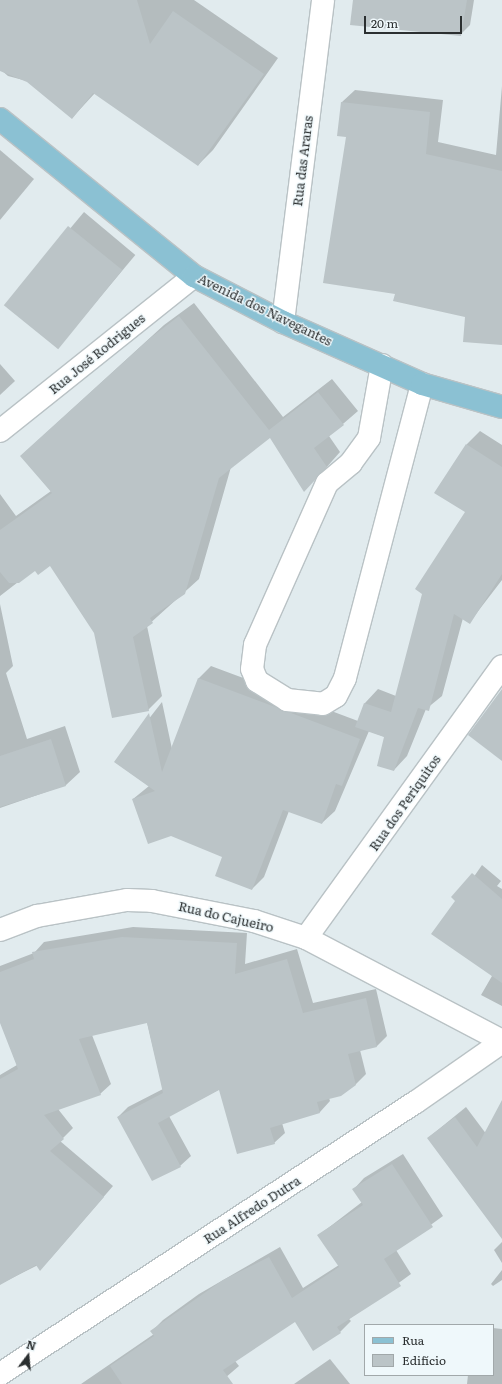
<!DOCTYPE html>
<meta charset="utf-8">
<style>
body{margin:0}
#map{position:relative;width:502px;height:1384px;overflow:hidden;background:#e1ebee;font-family:Literata,serif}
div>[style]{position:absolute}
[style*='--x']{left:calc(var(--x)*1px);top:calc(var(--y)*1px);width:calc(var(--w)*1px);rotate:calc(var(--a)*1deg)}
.shadow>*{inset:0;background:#0003;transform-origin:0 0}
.building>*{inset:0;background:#bbc4c7;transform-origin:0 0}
.roads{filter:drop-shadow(1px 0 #b9c2c5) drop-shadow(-1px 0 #b9c2c5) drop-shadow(0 1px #b9c2c5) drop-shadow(0 -1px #b9c2c5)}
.minor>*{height:22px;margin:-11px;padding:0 11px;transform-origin:11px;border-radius:11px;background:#fff}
.major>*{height:22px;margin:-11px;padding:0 11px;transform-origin:11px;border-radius:11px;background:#8bc1d3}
span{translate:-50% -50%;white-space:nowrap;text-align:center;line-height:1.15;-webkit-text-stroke:3px #eff8fb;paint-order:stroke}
.street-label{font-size:13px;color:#2b2f30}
.legend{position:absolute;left:364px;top:1324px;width:130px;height:52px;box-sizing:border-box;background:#eff8fb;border:1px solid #a1a8aa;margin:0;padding:5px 7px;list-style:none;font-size:12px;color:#2b2f30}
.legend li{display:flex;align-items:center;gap:8px;height:20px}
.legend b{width:20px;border:1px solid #a1a8aa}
.north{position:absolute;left:8px;top:1336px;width:40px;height:40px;-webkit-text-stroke:3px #eff8fb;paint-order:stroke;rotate:16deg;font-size:11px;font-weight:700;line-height:16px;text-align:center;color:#2b2f30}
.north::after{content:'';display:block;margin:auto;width:14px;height:18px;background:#2b2f30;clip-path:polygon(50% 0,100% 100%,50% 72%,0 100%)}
.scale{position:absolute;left:364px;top:16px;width:98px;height:18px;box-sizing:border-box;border:2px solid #2b2f30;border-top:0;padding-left:5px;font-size:12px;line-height:14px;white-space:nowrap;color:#2b2f30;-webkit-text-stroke:3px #eff8fb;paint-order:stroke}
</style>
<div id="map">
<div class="shadow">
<div style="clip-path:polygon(0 0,194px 0,278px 58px,213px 150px,198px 165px,95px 93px,72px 118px,27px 81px,8px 76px,0 69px)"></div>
<div style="clip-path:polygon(354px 0,474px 0,470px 25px,461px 34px)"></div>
<div style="clip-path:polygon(502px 86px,502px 344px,466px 316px,396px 293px,347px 136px,342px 102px,355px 90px,443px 100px,438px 142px,496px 155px)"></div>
<div style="clip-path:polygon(0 150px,34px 179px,0 220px)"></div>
<div style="left:84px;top:212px;width:67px;height:115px;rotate:40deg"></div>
<div style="clip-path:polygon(194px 303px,283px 417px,332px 379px,358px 411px,329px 436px,340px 452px,318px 477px,270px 437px,231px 467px,199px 579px,147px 626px,162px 696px,148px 710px,51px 564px,35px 569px,0 596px,0 494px,16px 516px,51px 491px,21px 456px,164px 325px)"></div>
<div style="clip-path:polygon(0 364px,15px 381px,0 395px)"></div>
<div style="clip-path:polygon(480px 431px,502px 445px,502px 580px,469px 623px,463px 618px,442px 696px,426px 709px,407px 756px,394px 770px,385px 737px,369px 731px,335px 811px,322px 823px,289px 811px,264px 877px,252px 889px,223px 856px,133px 799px,149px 786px,115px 762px,162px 702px,172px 749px,199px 678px,211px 666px,358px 721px,365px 703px,378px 689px,396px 696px,466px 512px,467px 444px)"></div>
<div style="clip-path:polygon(0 604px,13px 666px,6px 673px,27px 739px,65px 726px,80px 772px,66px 785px,0 808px)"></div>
<div style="clip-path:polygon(482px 865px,501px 881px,497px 886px,502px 889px,502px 1006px,481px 995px,492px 976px,457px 901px)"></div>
<div style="clip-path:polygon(133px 927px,247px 933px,245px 964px,297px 949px,313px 1003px,376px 989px,387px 1036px,377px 1046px,360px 1050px,366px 1074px,356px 1084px,329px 1098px,330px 1101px,320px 1112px,282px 1123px,285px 1133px,274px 1143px,220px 1089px,169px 1116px,191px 1156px,180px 1166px,118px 1117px,128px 1107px,163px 1089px,147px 1022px,92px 1035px,111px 1084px,100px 1094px,58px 1109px,73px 1128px,60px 1141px,113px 1186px,50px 1259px,0 1284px,0 1075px,17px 1065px,0 1020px,0 966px,34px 953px,44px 942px)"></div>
<div style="clip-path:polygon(466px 1107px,502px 1155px,502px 1237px,428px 1138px)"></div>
<div style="clip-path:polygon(403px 1154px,443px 1216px,396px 1250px,411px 1274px,349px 1319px,351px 1321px,340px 1332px,295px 1321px,235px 1361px,239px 1366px,218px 1384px,81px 1384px,154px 1334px,152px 1331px,163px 1320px,199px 1294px,280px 1247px,303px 1288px,339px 1265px,319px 1235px,362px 1202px,354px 1189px,364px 1178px)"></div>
<div style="clip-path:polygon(502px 1242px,502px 1263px,494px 1250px)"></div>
<div style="clip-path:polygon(502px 1270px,502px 1280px,493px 1286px,491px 1284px)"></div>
<div style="clip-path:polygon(493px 1328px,502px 1329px,502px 1384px,467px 1384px,468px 1375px,493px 1375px)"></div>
<div style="clip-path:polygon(330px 1359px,350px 1384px,294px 1384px)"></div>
</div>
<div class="building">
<div style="clip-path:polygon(0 0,137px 0,150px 44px,173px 11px,264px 74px,198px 166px,93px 93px,72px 119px,27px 82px,0 71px)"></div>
<div style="clip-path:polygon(353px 0,467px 0,461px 36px,350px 25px)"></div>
<div style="clip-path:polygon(341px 102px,430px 112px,426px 154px,502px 171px,502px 345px,463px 342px,465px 317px,393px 301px,395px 294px,323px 283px,346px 137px,337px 136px)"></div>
<div style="left:68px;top:226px;width:70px;height:102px;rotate:39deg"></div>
<div style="clip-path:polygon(179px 316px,269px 430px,318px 392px,344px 425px,314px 448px,327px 467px,304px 492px,270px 438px,219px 478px,185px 594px,150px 618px,153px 623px,133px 637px,149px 711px,112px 718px,94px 633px,50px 566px,38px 575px,35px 571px,19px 583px,9px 583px,0 572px,0 530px,52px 493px,20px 456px,149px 339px)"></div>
<div style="clip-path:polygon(466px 444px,502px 467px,502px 574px,470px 624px,454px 614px,429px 711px,418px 708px,394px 771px,377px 766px,384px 737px,355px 727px,364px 703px,391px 712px,422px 594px,415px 589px,465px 512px,434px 493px)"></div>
<div style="clip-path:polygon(198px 678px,360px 739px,342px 786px,336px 784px,322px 824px,283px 810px,252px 890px,215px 876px,222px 857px,171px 836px,148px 844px,132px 799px,155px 791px,114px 762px,149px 713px,162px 772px)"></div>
<div style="clip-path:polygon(502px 689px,502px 761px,468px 735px)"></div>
<div style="clip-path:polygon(51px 739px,66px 786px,0 807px,0 756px)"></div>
<div style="clip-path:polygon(472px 873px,502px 899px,502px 983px,431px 934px,455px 901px,451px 897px)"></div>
<div style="clip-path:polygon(122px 937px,237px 943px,235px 974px,287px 959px,303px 1013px,366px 998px,377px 1047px,348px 1054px,356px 1085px,341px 1096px,317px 1102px,320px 1113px,270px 1128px,275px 1144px,237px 1154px,219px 1090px,158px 1123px,181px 1167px,152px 1181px,117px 1117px,163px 1093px,147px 1023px,79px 1039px,101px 1095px,44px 1115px,64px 1139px,50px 1151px,104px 1197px,40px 1271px,36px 1265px,0 1285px,0 1079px,18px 1069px,0 1023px,0 972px,34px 959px,32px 952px)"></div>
<div style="clip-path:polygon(502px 1100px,502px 1239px,427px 1138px,455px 1117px,477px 1147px)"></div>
<div style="clip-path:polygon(392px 1164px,433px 1227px,384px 1259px,401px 1286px,337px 1327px,341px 1333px,313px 1351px,295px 1322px,223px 1370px,233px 1384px,122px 1384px,110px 1366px,154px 1336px,150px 1331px,223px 1280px,269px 1257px,292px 1298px,339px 1267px,317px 1235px,363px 1205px,352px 1189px)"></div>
</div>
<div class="roads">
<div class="minor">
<div style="--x:283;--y:322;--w:324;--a:-82.9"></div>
<div style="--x:382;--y:365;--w:74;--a:100.1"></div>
<div style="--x:369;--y:438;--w:31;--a:126"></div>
<div style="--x:351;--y:463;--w:31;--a:140"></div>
<div style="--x:327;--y:483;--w:177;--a:114"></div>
<div style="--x:255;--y:645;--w:24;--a:97"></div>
<div style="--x:252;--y:669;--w:13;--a:67"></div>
<div style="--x:257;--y:681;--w:36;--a:32"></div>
<div style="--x:287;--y:700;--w:36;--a:6"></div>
<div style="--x:323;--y:704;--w:15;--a:-32"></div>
<div style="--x:336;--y:696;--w:20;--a:-63"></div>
<div style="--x:345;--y:678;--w:304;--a:-75.3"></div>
<div style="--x:0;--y:431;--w:248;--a:-38.6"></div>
<div style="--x:0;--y:930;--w:40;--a:-21"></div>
<div style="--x:37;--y:916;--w:91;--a:-10.1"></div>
<div style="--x:127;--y:900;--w:25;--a:2"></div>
<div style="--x:152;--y:901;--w:104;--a:11.1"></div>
<div style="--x:254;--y:921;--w:55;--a:18.1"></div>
<div style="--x:306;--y:938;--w:221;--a:27.7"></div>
<div style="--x:306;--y:938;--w:335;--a:-54.2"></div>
<div style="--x:0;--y:1374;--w:497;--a:-33.2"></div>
<div style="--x:416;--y:1102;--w:105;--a:-34.9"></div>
</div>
<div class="major">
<div style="--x:0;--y:119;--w:250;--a:39"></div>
<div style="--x:194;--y:276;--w:100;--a:27.3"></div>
<div style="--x:283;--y:322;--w:152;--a:24"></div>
<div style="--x:422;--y:384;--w:83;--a:16"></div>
</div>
</div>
<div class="street-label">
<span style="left:303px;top:161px;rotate:-83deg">Rua das Araras</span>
<span style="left:265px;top:310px;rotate:26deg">Avenida dos Navegantes</span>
<span style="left:97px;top:354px;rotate:-39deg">Rua José Rodrigues</span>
<span style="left:405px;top:803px;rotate:-55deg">Rua dos Periquitos</span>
<span style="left:226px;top:917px;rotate:13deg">Rua do Cajueiro</span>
<span style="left:252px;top:1210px;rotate:-33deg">Rua Alfredo Dutra</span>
</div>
<ul class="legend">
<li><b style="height:5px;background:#8bc1d3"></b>Rua</li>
<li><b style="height:11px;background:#bbc4c7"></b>Edifício</li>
</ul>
<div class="north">N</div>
<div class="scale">20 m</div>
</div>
